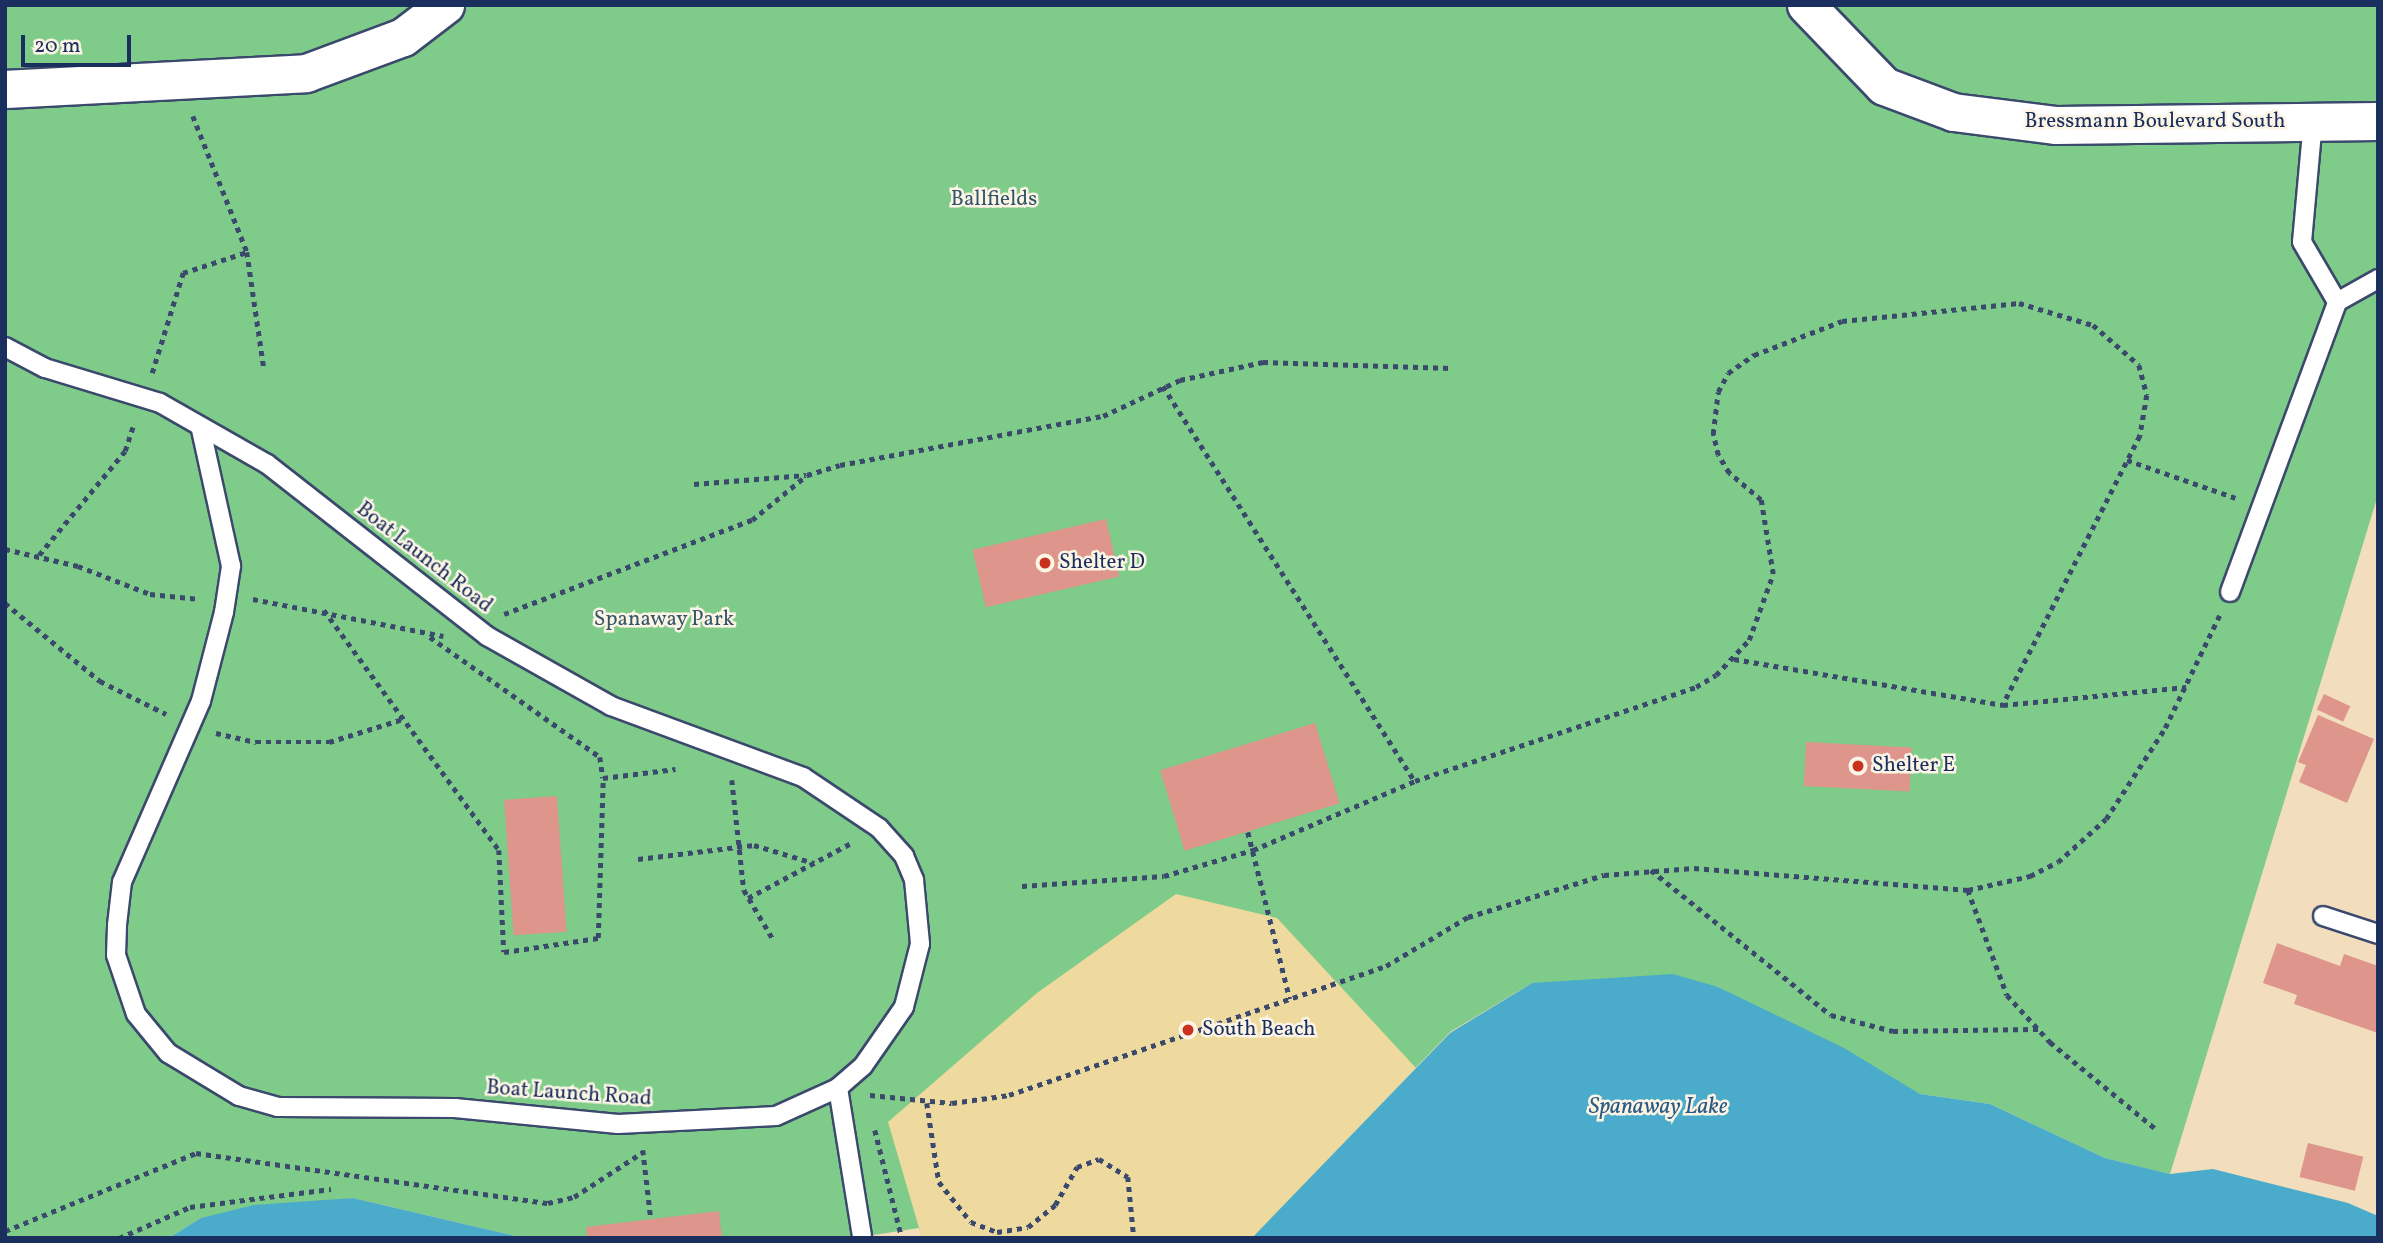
<!DOCTYPE html>
<style>
body{margin:0}
#map{position:relative;width:2383px;height:1243px;overflow:hidden;background:#f2ddbd;font-family:Vollkorn,serif}
div>[style]{position:absolute}
[style*='--x']{left:calc(var(--x)*1px);top:calc(var(--y)*1px);width:calc(var(--w)*1px);rotate:calc(var(--a)*1deg)}
.green>*{inset:0;background:#7fcb89}
.sand>*{inset:0;background:#eeda9e}
.water>*{inset:0;background:#4babca}
.building>*{inset:0;background:#dd958c;transform-origin:0 0}
.path>*{height:4.5px;margin-top:-2.25px;transform-origin:0;background:repeating-linear-gradient(90deg,#3b496c 0 5px,transparent 0 10px)}
.roads{filter:drop-shadow(2px 0 #3b496c) drop-shadow(-2px 0 #3b496c) drop-shadow(0 2px #3b496c) drop-shadow(0 -2px #3b496c)}
.service>*{height:18px;margin:-9px;padding:0 9px;transform-origin:9px;border-radius:9px;background:#fff}
.minor>*{height:37px;margin:-18.5px;padding:0 18.5px;transform-origin:18.5px;border-radius:18.5px;background:#fff}
.dots>*{width:19px;height:19px;translate:-50% -50%;box-sizing:border-box;border:4px solid #fcf5e5;border-radius:50%}
span{translate:-50% -50%;white-space:nowrap;text-align:center;line-height:1.15;-webkit-text-stroke:5px #fcf5e5;paint-order:stroke}
.street-label{font-size:21px;color:#1b2f5e}
.park-label{font-size:21px;color:#345669}
.poi-label{font-size:21px;color:#1b2f5e}
.left{translate:0 -50%;text-align:left}
.water-label{font-size:23px;color:#2c5a84;font-style:italic}
.frame{position:absolute;inset:0;border:7px solid #1b2f5e;pointer-events:none}
.scale{position:absolute;left:21px;top:35px;width:110px;height:32px;box-sizing:border-box;border:4px solid #1b2f5e;border-top:0;padding-left:9px;font-size:21px;line-height:24px;white-space:nowrap;color:#1b2f5e;-webkit-text-stroke:5px #fcf5e5;paint-order:stroke}
</style>
<div id="map">
<div class="green">
<div style="clip-path:polygon(5px 5px,2378px 5px,2378px 495px,2170px 1174px,2105px 1158px,1990px 1104px,1920px 1094px,1718px 987px,1532px 983px,1450px 1032px,1252px 1238px,922px 1238px,919px 1228px,854px 1238px,524px 1238px,353px 1198px,201px 1218px,169px 1238px,5px 1238px)"></div>
</div>
<div class="sand">
<div style="clip-path:polygon(1176px 894px,1277px 918px,1416px 1068px,1252px 1238px,922px 1238px,888px 1122px,1037px 993px)"></div>
</div>
<div class="water">
<div style="clip-path:polygon(1673px 974px,1718px 987px,1844px 1048px,1920px 1094px,1990px 1104px,2105px 1158px,2170px 1174px,2213px 1169px,2348px 1203px,2378px 1216px,2378px 1238px,1252px 1238px,1450px 1033px,1532px 983px)"></div>
<div style="clip-path:polygon(353px 1198px,524px 1238px,169px 1238px,201px 1218px,254px 1205px)"></div>
</div>
<div class="building">
<div style="left:1106px;top:519px;width:59px;height:137px;rotate:77deg"></div>
<div style="left:2324px;top:694px;width:29px;height:17px;rotate:25deg"></div>
<div style="clip-path:polygon(2318px 715px,2374px 739px,2347px 803px,2299px 782px,2306px 765px,2298px 762px)"></div>
<div style="left:1315px;top:723px;width:84px;height:162px;rotate:73deg"></div>
<div style="left:1806px;top:742px;width:106px;height:44px;rotate:3deg"></div>
<div style="left:557px;top:796px;width:136px;height:53px;rotate:86deg"></div>
<div style="clip-path:polygon(2277px 943px,2340px 966px,2344px 954px,2378px 966px,2378px 1033px,2294px 1004px,2297px 995px,2263px 983px)"></div>
<div style="left:2308px;top:1143px;width:57px;height:35px;rotate:14deg"></div>
<div style="clip-path:polygon(719px 1211px,722px 1238px,587px 1238px,586px 1227px)"></div>
</div>
<div class="path">
<div style="--x:193;--y:116;--w:146;--a:68.3"></div>
<div style="--x:247;--y:252;--w:118;--a:81.7"></div>
<div style="--x:152;--y:373;--w:105;--a:-72.8"></div>
<div style="--x:183;--y:273;--w:67;--a:-18.2"></div>
<div style="--x:1163;--y:386;--w:469;--a:57.5"></div>
<div style="--x:2127;--y:460;--w:115;--a:19.2"></div>
<div style="--x:694;--y:484;--w:112;--a:-4.6"></div>
<div style="--x:5;--y:549;--w:75;--a:13.1"></div>
<div style="--x:78;--y:566;--w:77;--a:21.3"></div>
<div style="--x:150;--y:594;--w:50;--a:5.7"></div>
<div style="--x:39;--y:555;--w:135;--a:-50.4"></div>
<div style="--x:125;--y:451;--w:28;--a:-72"></div>
<div style="--x:253;--y:599;--w:194;--a:11"></div>
<div style="--x:5;--y:603;--w:123;--a:39.4"></div>
<div style="--x:100;--y:681;--w:74;--a:26.6"></div>
<div style="--x:324;--y:610;--w:297;--a:53.9"></div>
<div style="--x:499;--y:850;--w:102;--a:87.2"></div>
<div style="--x:504;--y:952;--w:95;--a:-8.5"></div>
<div style="--x:598;--y:938;--w:160;--a:-88.2"></div>
<div style="--x:603;--y:778;--w:73;--a:-7.1"></div>
<div style="--x:504;--y:614;--w:265;--a:-20.8"></div>
<div style="--x:752;--y:520;--w:71;--a:-39.3"></div>
<div style="--x:807;--y:475;--w:34;--a:-17"></div>
<div style="--x:840;--y:465;--w:268;--a:-10.6"></div>
<div style="--x:1103;--y:416;--w:85;--a:-25.1"></div>
<div style="--x:1180;--y:380;--w:85;--a:-12.2"></div>
<div style="--x:1263;--y:362;--w:188;--a:1.8"></div>
<div style="--x:430;--y:637;--w:208;--a:35.2"></div>
<div style="--x:600;--y:757;--w:21;--a:82"></div>
<div style="--x:1734;--y:659;--w:273;--a:9.7"></div>
<div style="--x:2003;--y:705;--w:184;--a:-5.6"></div>
<div style="--x:216;--y:733;--w:41;--a:12.7"></div>
<div style="--x:256;--y:742;--w:73;--a:0"></div>
<div style="--x:329;--y:742;--w:77;--a:-17.3"></div>
<div style="--x:732;--y:780;--w:111;--a:83.8"></div>
<div style="--x:744;--y:890;--w:57;--a:59.4"></div>
<div style="--x:1248;--y:832;--w:172;--a:75.9"></div>
<div style="--x:638;--y:859;--w:117;--a:-6.9"></div>
<div style="--x:754;--y:845;--w:63;--a:16.7"></div>
<div style="--x:1651;--y:870;--w:231;--a:38.9"></div>
<div style="--x:1831;--y:1015;--w:64;--a:14.5"></div>
<div style="--x:1893;--y:1031;--w:145;--a:-0.8"></div>
<div style="--x:1022;--y:886;--w:142;--a:-4"></div>
<div style="--x:1164;--y:876;--w:93;--a:-16.3"></div>
<div style="--x:1253;--y:850;--w:176;--a:-23.1"></div>
<div style="--x:1415;--y:781;--w:296;--a:-18.5"></div>
<div style="--x:1696;--y:687;--w:23;--a:-31"></div>
<div style="--x:1716;--y:675;--w:48;--a:-46.7"></div>
<div style="--x:1749;--y:640;--w:70;--a:-70"></div>
<div style="--x:1773;--y:574;--w:75;--a:-99.2"></div>
<div style="--x:1761;--y:500;--w:42;--a:-139.8"></div>
<div style="--x:1729;--y:473;--w:21;--a:-121"></div>
<div style="--x:1718;--y:455;--w:22;--a:-103"></div>
<div style="--x:1713;--y:434;--w:42;--a:-83.2"></div>
<div style="--x:1718;--y:392;--w:21;--a:-62"></div>
<div style="--x:1728;--y:373;--w:32;--a:-35"></div>
<div style="--x:1754;--y:355;--w:94;--a:-21.1"></div>
<div style="--x:1842;--y:321;--w:178;--a:-5.8"></div>
<div style="--x:2019;--y:303;--w:77;--a:16.6"></div>
<div style="--x:2093;--y:325;--w:61;--a:41"></div>
<div style="--x:2139;--y:365;--w:31;--a:75"></div>
<div style="--x:2147;--y:395;--w:42;--a:99.7"></div>
<div style="--x:2140;--y:436;--w:302;--a:117"></div>
<div style="--x:1968;--y:890;--w:112;--a:69.6"></div>
<div style="--x:2007;--y:995;--w:64;--a:47.5"></div>
<div style="--x:2050;--y:1042;--w:137;--a:39.4"></div>
<div style="--x:748;--y:898;--w:119;--a:-28.1"></div>
<div style="--x:870;--y:1095;--w:82;--a:5.6"></div>
<div style="--x:952;--y:1103;--w:58;--a:-8"></div>
<div style="--x:1009;--y:1095;--w:398;--a:-18.9"></div>
<div style="--x:1386;--y:966;--w:96;--a:-30.9"></div>
<div style="--x:1468;--y:917;--w:142;--a:-17.2"></div>
<div style="--x:1604;--y:875;--w:90;--a:-4.4"></div>
<div style="--x:1694;--y:868;--w:275;--a:4.6"></div>
<div style="--x:1968;--y:890;--w:64;--a:-12.7"></div>
<div style="--x:2030;--y:876;--w:31;--a:-27"></div>
<div style="--x:2058;--y:862;--w:64;--a:-41.9"></div>
<div style="--x:2106;--y:819;--w:108;--a:-57"></div>
<div style="--x:2165;--y:728;--w:127;--a:-64.2"></div>
<div style="--x:927;--y:1103;--w:80;--a:81.4"></div>
<div style="--x:939;--y:1182;--w:51;--a:51.3"></div>
<div style="--x:971;--y:1222;--w:28;--a:21"></div>
<div style="--x:997;--y:1232;--w:31;--a:-9"></div>
<div style="--x:1028;--y:1227;--w:35;--a:-39"></div>
<div style="--x:1055;--y:1205;--w:44;--a:-59.9"></div>
<div style="--x:1077;--y:1167;--w:23;--a:-20"></div>
<div style="--x:1099;--y:1159;--w:34;--a:32"></div>
<div style="--x:1128;--y:1177;--w:61;--a:84.4"></div>
<div style="--x:875;--y:1130;--w:111;--a:76"></div>
<div style="--x:643;--y:1150;--w:69;--a:83.4"></div>
<div style="--x:5;--y:1231;--w:206;--a:-22.2"></div>
<div style="--x:196;--y:1153;--w:356;--a:8.1"></div>
<div style="--x:548;--y:1203;--w:27;--a:-13"></div>
<div style="--x:574;--y:1197;--w:82;--a:-33.1"></div>
<div style="--x:119;--y:1238;--w:77;--a:-23.6"></div>
<div style="--x:190;--y:1207;--w:142;--a:-7.3"></div>
</div>
<div class="roads">
<div class="service">
<div style="--x:2313;--y:121;--w:121;--a:95.2"></div>
<div style="--x:2302;--y:242;--w:69;--a:59.7"></div>
<div style="--x:2337;--y:302;--w:47;--a:-29.3"></div>
<div style="--x:5;--y:347;--w:45;--a:27.7"></div>
<div style="--x:45;--y:368;--w:120;--a:16.9"></div>
<div style="--x:160;--y:403;--w:123;--a:29.7"></div>
<div style="--x:267;--y:464;--w:279;--a:38"></div>
<div style="--x:487;--y:636;--w:142;--a:29.4"></div>
<div style="--x:611;--y:706;--w:205;--a:20.3"></div>
<div style="--x:803;--y:777;--w:92;--a:33.9"></div>
<div style="--x:879;--y:828;--w:38;--a:48"></div>
<div style="--x:904;--y:856;--w:26;--a:67"></div>
<div style="--x:914;--y:880;--w:64;--a:84.6"></div>
<div style="--x:920;--y:944;--w:65;--a:104.3"></div>
<div style="--x:904;--y:1007;--w:72;--a:124.8"></div>
<div style="--x:863;--y:1066;--w:33;--a:139"></div>
<div style="--x:838;--y:1088;--w:68;--a:155.7"></div>
<div style="--x:776;--y:1116;--w:158;--a:177.1"></div>
<div style="--x:618;--y:1124;--w:164;--a:-174.4"></div>
<div style="--x:455;--y:1108;--w:177;--a:-179.7"></div>
<div style="--x:278;--y:1107;--w:41;--a:-164.2"></div>
<div style="--x:239;--y:1096;--w:83;--a:-148.8"></div>
<div style="--x:168;--y:1053;--w:50;--a:-129.4"></div>
<div style="--x:136;--y:1014;--w:62;--a:-108.7"></div>
<div style="--x:116;--y:955;--w:30;--a:-88"></div>
<div style="--x:117;--y:925;--w:43;--a:-83.4"></div>
<div style="--x:122;--y:882;--w:197;--a:-66.4"></div>
<div style="--x:201;--y:701;--w:92;--a:-75.5"></div>
<div style="--x:224;--y:612;--w:47;--a:-81.3"></div>
<div style="--x:231;--y:566;--w:139;--a:-102.4"></div>
<div style="--x:2230;--y:592;--w:309;--a:-69.7"></div>
<div style="--x:2323;--y:916;--w:58;--a:18.1"></div>
<div style="--x:838;--y:1088;--w:150;--a:80.8"></div>
</div>
<div class="minor">
<div style="--x:1806;--y:5;--w:112;--a:46.1"></div>
<div style="--x:1884;--y:86;--w:74;--a:20.6"></div>
<div style="--x:1953;--y:112;--w:104;--a:7.2"></div>
<div style="--x:2056;--y:125;--w:322;--a:-0.7"></div>
<div style="--x:5;--y:89;--w:301;--a:-3"></div>
<div style="--x:306;--y:73;--w:103;--a:-20.4"></div>
<div style="--x:403;--y:37;--w:53;--a:-37.3"></div>
</div>
</div>
<div class="dots">
<div style="left:1045px;top:563px;background:#c8321e"></div>
<div style="left:1858px;top:766px;background:#c8321e"></div>
<div style="left:1188px;top:1030px;background:#c8321e"></div>
</div>
<div class="street-label">
<span style="left:2155px;top:122px">Bressmann Boulevard South</span>
<span style="left:424px;top:558px;rotate:38deg">Boat Launch Road</span>
<span style="left:569px;top:1094px;rotate:4deg">Boat Launch Road</span>
</div>
<div class="park-label">
<span style="left:994px;top:200px">Ballfields</span>
<span style="left:664px;top:620px">Spanaway Park</span>
</div>
<div class="poi-label">
<span class="left" style="left:1059px;top:563px">Shelter D</span>
<span class="left" style="left:1872px;top:766px">Shelter E</span>
<span class="left" style="left:1202px;top:1030px">South Beach</span>
</div>
<div class="water-label">
<span style="left:1658px;top:1107px">Spanaway Lake</span>
</div>
<div class="frame"></div>
<div class="scale">20 m</div>
</div>
